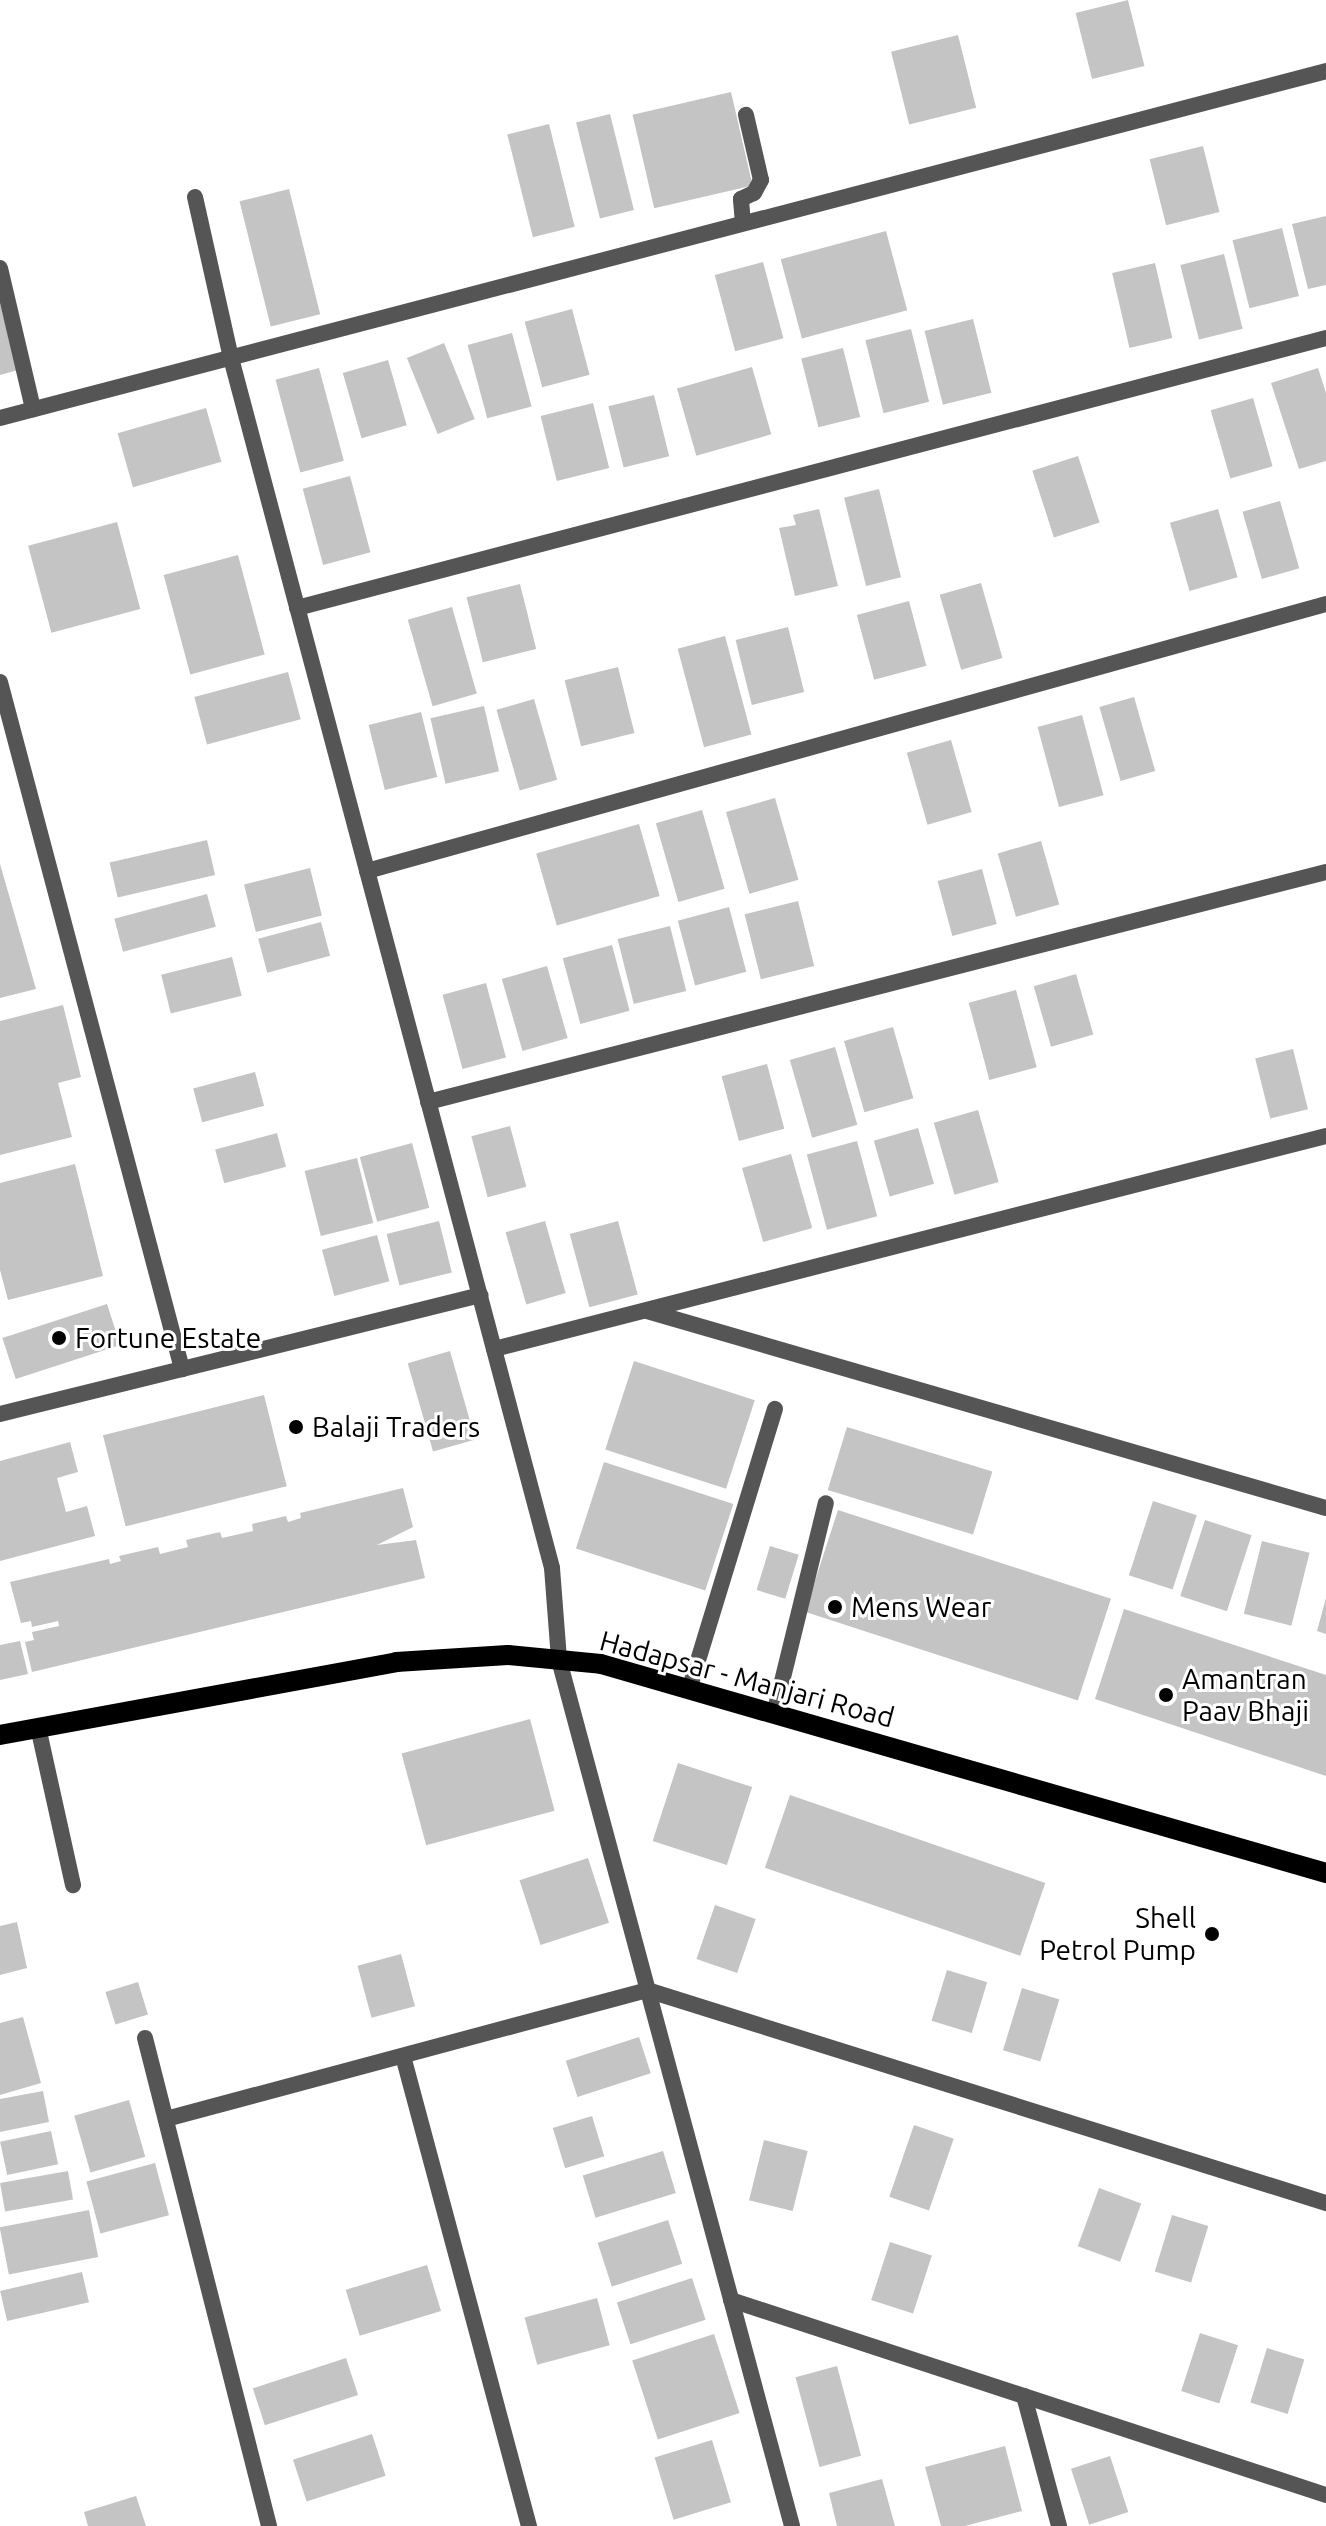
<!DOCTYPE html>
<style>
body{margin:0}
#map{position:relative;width:1326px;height:2526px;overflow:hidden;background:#fff;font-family:Ubuntu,sans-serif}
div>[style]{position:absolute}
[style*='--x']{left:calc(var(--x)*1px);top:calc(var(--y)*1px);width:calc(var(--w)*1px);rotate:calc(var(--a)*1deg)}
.building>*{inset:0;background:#c4c4c4;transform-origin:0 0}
.street>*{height:16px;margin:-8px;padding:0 8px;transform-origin:8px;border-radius:8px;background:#555}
.primary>*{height:20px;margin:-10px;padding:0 10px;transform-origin:10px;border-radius:10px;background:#000}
.dots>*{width:22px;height:22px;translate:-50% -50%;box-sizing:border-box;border:4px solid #fff;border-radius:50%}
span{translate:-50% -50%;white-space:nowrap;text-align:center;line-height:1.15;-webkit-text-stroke:6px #fff;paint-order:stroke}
.poi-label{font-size:28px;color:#000}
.left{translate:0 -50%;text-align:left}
.right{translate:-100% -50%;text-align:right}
.street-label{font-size:28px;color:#000}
</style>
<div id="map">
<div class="building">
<div style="left:1128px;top:0;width:68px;height:54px;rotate:76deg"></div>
<div style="left:958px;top:35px;width:75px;height:69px;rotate:76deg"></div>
<div style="left:731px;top:92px;width:96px;height:101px;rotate:77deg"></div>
<div style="left:610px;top:114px;width:99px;height:35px;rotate:76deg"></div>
<div style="left:549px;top:124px;width:106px;height:43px;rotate:76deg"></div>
<div style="left:1203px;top:146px;width:68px;height:55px;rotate:76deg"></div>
<div style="left:289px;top:189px;width:129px;height:51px;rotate:76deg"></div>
<div style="clip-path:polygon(1326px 216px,1326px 285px,1308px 289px,1292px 224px)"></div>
<div style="left:1282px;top:228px;width:70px;height:51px;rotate:76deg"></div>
<div style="left:886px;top:231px;width:82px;height:109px;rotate:75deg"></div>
<div style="left:1224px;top:254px;width:77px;height:45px;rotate:76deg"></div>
<div style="left:763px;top:262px;width:79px;height:50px;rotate:75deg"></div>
<div style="left:1155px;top:263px;width:77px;height:44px;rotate:77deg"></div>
<div style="clip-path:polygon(0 304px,18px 370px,0 375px)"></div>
<div style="left:572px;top:309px;width:68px;height:49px;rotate:75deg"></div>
<div style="left:973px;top:319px;width:76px;height:50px;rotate:76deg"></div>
<div style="left:911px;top:329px;width:75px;height:47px;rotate:76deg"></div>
<div style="left:512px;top:333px;width:76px;height:46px;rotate:75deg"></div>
<div style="left:444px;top:343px;width:82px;height:40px;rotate:68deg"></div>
<div style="left:843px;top:348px;width:71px;height:43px;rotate:76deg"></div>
<div style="left:388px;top:360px;width:68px;height:47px;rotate:74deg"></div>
<div style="left:752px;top:367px;width:70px;height:78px;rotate:74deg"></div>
<div style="left:319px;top:368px;width:96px;height:45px;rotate:75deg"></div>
<div style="clip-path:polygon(1318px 368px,1326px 393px,1326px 461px,1299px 469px,1271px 383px)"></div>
<div style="left:654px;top:395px;width:63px;height:47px;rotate:76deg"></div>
<div style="left:1253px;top:398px;width:71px;height:44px;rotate:74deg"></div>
<div style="left:593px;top:403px;width:67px;height:54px;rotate:76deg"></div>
<div style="left:206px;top:408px;width:56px;height:92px;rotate:74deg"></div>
<div style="left:1078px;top:456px;width:70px;height:48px;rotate:72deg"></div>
<div style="left:350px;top:476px;width:79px;height:49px;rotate:75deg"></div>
<div style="left:879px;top:489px;width:91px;height:36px;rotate:76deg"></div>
<div style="left:1280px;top:501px;width:70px;height:39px;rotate:74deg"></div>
<div style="clip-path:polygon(819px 509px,838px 586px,795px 596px,779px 528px,796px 525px,793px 515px)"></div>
<div style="left:1218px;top:509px;width:71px;height:50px;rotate:74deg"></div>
<div style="left:117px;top:522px;width:90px;height:92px;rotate:75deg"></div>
<div style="left:238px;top:555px;width:103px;height:77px;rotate:75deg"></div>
<div style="left:981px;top:583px;width:78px;height:43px;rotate:74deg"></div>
<div style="left:520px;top:584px;width:67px;height:55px;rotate:76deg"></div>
<div style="left:909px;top:601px;width:67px;height:54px;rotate:75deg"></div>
<div style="left:452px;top:607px;width:90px;height:46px;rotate:74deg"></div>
<div style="left:788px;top:627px;width:67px;height:54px;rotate:76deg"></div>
<div style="left:725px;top:636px;width:102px;height:49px;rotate:75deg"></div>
<div style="left:618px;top:667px;width:68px;height:55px;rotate:76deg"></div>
<div style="left:288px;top:672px;width:49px;height:97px;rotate:75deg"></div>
<div style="left:1134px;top:697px;width:77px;height:36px;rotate:74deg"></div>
<div style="left:534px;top:699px;width:84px;height:39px;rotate:74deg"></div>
<div style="left:484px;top:706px;width:67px;height:55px;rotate:77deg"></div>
<div style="left:421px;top:712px;width:67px;height:54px;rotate:76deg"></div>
<div style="left:1082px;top:715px;width:83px;height:46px;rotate:75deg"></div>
<div style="left:951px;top:740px;width:75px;height:46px;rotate:74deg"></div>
<div style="left:775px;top:798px;width:85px;height:51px;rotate:74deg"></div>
<div style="left:702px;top:810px;width:82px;height:48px;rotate:74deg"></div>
<div style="left:639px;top:824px;width:75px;height:107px;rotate:74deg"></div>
<div style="left:207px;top:840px;width:36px;height:100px;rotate:77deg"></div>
<div style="left:1041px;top:841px;width:66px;height:45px;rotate:74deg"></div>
<div style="clip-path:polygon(0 864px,36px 989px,0 998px)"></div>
<div style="left:310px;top:868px;width:49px;height:68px;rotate:76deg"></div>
<div style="left:982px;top:869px;width:57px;height:46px;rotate:75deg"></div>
<div style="left:207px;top:894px;width:34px;height:96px;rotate:75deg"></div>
<div style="left:798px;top:901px;width:67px;height:55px;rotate:76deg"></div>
<div style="left:729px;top:907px;width:67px;height:53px;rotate:75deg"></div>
<div style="left:321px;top:922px;width:35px;height:65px;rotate:75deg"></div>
<div style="left:670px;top:926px;width:67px;height:54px;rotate:76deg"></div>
<div style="left:612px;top:945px;width:68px;height:51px;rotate:75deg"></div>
<div style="left:232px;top:957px;width:40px;height:73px;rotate:76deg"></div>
<div style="left:547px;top:966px;width:75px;height:47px;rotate:74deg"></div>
<div style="left:1076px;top:974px;width:63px;height:44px;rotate:74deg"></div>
<div style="left:486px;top:983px;width:77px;height:45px;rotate:75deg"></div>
<div style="left:1016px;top:990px;width:80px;height:49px;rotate:75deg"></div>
<div style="clip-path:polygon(63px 1005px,81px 1077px,58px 1083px,72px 1137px,0 1155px,0 1021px)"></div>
<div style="left:893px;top:1027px;width:74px;height:51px;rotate:74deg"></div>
<div style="left:835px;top:1047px;width:81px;height:47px;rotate:74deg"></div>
<div style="left:1293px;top:1049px;width:62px;height:39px;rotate:76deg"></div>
<div style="left:767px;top:1064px;width:67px;height:47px;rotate:75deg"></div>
<div style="left:255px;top:1072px;width:35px;height:64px;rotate:75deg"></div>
<div style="left:978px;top:1110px;width:75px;height:46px;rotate:74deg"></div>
<div style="left:510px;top:1126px;width:63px;height:40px;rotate:75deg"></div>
<div style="left:918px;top:1128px;width:58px;height:46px;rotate:74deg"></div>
<div style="left:277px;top:1133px;width:35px;height:64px;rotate:75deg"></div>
<div style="left:857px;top:1141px;width:78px;height:52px;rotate:75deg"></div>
<div style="left:412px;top:1143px;width:67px;height:54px;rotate:75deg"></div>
<div style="left:791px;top:1154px;width:77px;height:51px;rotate:74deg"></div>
<div style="left:357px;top:1158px;width:67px;height:54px;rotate:76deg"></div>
<div style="clip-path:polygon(75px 1164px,103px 1276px,8px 1300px,0 1270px,0 1183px)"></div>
<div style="left:439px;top:1221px;width:53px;height:54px;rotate:76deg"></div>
<div style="left:545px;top:1221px;width:75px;height:41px;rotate:74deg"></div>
<div style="left:618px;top:1221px;width:76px;height:50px;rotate:75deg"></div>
<div style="left:377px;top:1235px;width:48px;height:57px;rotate:75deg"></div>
<div style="left:107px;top:1304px;width:43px;height:110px;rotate:72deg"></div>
<div style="left:450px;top:1351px;width:92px;height:44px;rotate:74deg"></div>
<div style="left:634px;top:1361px;width:127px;height:93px;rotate:18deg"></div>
<div style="left:264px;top:1395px;width:94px;height:166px;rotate:76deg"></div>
<div style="left:847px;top:1427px;width:152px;height:66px;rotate:17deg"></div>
<div style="clip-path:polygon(70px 1442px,78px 1472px,57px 1478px,66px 1512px,87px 1506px,95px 1536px,0 1561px,0 1461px)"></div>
<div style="left:604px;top:1462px;width:136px;height:91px;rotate:18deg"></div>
<div style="clip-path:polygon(403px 1488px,413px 1527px,377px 1545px,416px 1540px,425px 1578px,32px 1672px,25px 1642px,34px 1640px,32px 1632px,59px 1626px,58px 1621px,32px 1627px,31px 1621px,21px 1623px,10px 1582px,109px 1559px,110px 1564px,121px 1561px,119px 1556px,158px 1547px,160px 1554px,188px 1547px,186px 1540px,220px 1532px,222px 1538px,253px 1531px,252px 1524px,286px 1516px,288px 1522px,301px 1518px,300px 1513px)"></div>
<div style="left:1153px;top:1501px;width:46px;height:78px;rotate:18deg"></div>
<div style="left:838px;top:1510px;width:287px;height:107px;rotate:18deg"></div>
<div style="left:1205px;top:1520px;width:49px;height:80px;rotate:18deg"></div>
<div style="left:1262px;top:1541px;width:49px;height:75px;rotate:14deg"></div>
<div style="left:770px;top:1546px;width:30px;height:46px;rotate:17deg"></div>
<div style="clip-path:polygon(1326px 1598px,1326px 1634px,1317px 1631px)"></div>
<div style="clip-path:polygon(1124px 1609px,1326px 1675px,1326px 1776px,1095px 1699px)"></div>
<div style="clip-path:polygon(20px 1641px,28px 1674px,0 1680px,0 1645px)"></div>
<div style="left:530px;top:1719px;width:95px;height:133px;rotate:75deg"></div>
<div style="left:678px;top:1763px;width:78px;height:82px;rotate:18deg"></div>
<div style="left:790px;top:1795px;width:270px;height:77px;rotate:19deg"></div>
<div style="left:588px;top:1858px;width:68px;height:72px;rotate:72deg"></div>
<div style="left:715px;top:1905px;width:43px;height:57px;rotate:19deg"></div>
<div style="clip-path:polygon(17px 1922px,27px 1968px,0 1975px,0 1926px)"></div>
<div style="left:401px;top:1954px;width:54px;height:45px;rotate:75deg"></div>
<div style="left:947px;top:1970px;width:42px;height:53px;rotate:17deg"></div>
<div style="left:138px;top:1982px;width:34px;height:34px;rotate:73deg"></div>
<div style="left:1022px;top:1988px;width:39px;height:65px;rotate:17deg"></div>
<div style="clip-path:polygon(23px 2017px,41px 2083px,0 2095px,0 2023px)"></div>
<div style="left:639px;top:2037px;width:38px;height:77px;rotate:72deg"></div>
<div style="clip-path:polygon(43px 2091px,49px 2122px,0 2132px,0 2099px)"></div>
<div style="left:129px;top:2100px;width:59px;height:57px;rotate:74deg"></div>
<div style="left:592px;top:2116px;width:42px;height:41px;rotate:73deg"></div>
<div style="left:914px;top:2125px;width:42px;height:76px;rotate:19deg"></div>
<div style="left:51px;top:2131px;width:34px;height:52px;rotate:78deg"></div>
<div style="left:764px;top:2140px;width:45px;height:62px;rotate:14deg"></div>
<div style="left:663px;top:2151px;width:44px;height:84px;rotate:73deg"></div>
<div style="left:155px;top:2163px;width:54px;height:71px;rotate:75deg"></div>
<div style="left:68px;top:2171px;width:29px;height:69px;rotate:80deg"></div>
<div style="left:1099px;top:2188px;width:45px;height:62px;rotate:20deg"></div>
<div style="left:89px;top:2210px;width:48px;height:91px;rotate:79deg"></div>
<div style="left:1172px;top:2215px;width:38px;height:59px;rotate:17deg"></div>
<div style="left:668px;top:2220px;width:46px;height:74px;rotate:72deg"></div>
<div style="left:890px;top:2242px;width:44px;height:61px;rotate:18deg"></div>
<div style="left:427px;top:2265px;width:48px;height:85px;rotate:73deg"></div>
<div style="left:82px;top:2272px;width:31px;height:84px;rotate:77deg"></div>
<div style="left:692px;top:2278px;width:44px;height:79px;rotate:72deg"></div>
<div style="left:597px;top:2298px;width:49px;height:75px;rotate:75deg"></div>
<div style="left:1200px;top:2333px;width:40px;height:61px;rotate:18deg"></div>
<div style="left:714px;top:2334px;width:83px;height:86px;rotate:72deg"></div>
<div style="left:1267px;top:2348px;width:39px;height:57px;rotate:17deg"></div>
<div style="left:346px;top:2358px;width:39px;height:98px;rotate:72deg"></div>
<div style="left:837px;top:2366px;width:93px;height:43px;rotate:75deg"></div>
<div style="left:372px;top:2434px;width:44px;height:83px;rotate:72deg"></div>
<div style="left:712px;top:2440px;width:65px;height:60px;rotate:73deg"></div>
<div style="clip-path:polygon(1005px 2446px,1022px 2511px,965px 2526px,941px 2526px,925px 2467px)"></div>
<div style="left:1110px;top:2456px;width:59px;height:41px;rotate:72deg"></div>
<div style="clip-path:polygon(882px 2479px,895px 2526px,837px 2526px,829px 2493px)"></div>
<div style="clip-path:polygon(136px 2496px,146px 2526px,88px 2526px,84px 2512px)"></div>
</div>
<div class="street">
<div style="--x:195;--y:197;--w:165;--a:77.4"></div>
<div style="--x:231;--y:358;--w:1252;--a:75.14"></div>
<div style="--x:552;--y:1568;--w:92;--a:85.6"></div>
<div style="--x:559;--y:1660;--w:897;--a:74.94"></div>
<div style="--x:743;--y:223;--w:24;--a:-95"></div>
<div style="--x:741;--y:199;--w:14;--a:-25"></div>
<div style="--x:754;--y:193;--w:15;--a:-62"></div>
<div style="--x:761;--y:180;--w:67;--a:-103"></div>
<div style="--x:0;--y:268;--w:145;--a:76.8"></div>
<div style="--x:0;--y:418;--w:1371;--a:-14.66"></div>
<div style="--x:297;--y:608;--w:1064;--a:-14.7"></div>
<div style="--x:0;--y:682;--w:711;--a:75.16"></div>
<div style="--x:367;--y:871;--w:995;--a:-15.56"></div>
<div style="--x:428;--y:1102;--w:927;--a:-14.37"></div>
<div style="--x:647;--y:1311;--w:707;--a:16.18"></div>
<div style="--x:494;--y:1349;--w:859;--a:-14.36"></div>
<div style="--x:0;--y:1414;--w:495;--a:-13.9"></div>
<div style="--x:689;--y:1690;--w:294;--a:-73"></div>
<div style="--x:774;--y:1714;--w:217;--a:-76.2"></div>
<div style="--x:38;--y:1727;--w:162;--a:77.5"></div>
<div style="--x:145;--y:2038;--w:504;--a:75.74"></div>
<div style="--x:403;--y:2056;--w:487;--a:75"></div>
<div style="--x:166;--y:2119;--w:498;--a:-15"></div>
<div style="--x:647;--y:1990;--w:712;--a:17.42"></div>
<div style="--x:731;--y:2300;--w:626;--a:18.15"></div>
<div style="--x:1024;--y:2396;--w:135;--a:74.9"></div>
</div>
<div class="primary">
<div style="--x:0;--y:1735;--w:403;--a:-10.4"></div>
<div style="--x:396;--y:1662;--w:112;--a:-3.6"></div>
<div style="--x:508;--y:1655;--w:93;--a:5.5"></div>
<div style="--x:601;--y:1664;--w:755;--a:16.08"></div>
</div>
<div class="dots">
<div style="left:59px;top:1338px;background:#000"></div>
<div style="left:296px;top:1427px;background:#000"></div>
<div style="left:835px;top:1607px;background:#000"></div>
<div style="left:1166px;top:1695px;background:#000"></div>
<div style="left:1212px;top:1934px;background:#000"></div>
</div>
<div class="poi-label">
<span class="left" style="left:75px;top:1338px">Fortune Estate</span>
<span class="left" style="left:312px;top:1427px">Balaji Traders</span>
<span class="left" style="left:851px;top:1607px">Mens Wear</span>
<span class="left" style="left:1182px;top:1695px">Amantran<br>Paav Bhaji</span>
<span class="right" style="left:1196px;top:1934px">Shell<br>Petrol Pump</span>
</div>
<div class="street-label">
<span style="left:747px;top:1679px;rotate:15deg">Hadapsar - Manjari Road</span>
</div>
</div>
